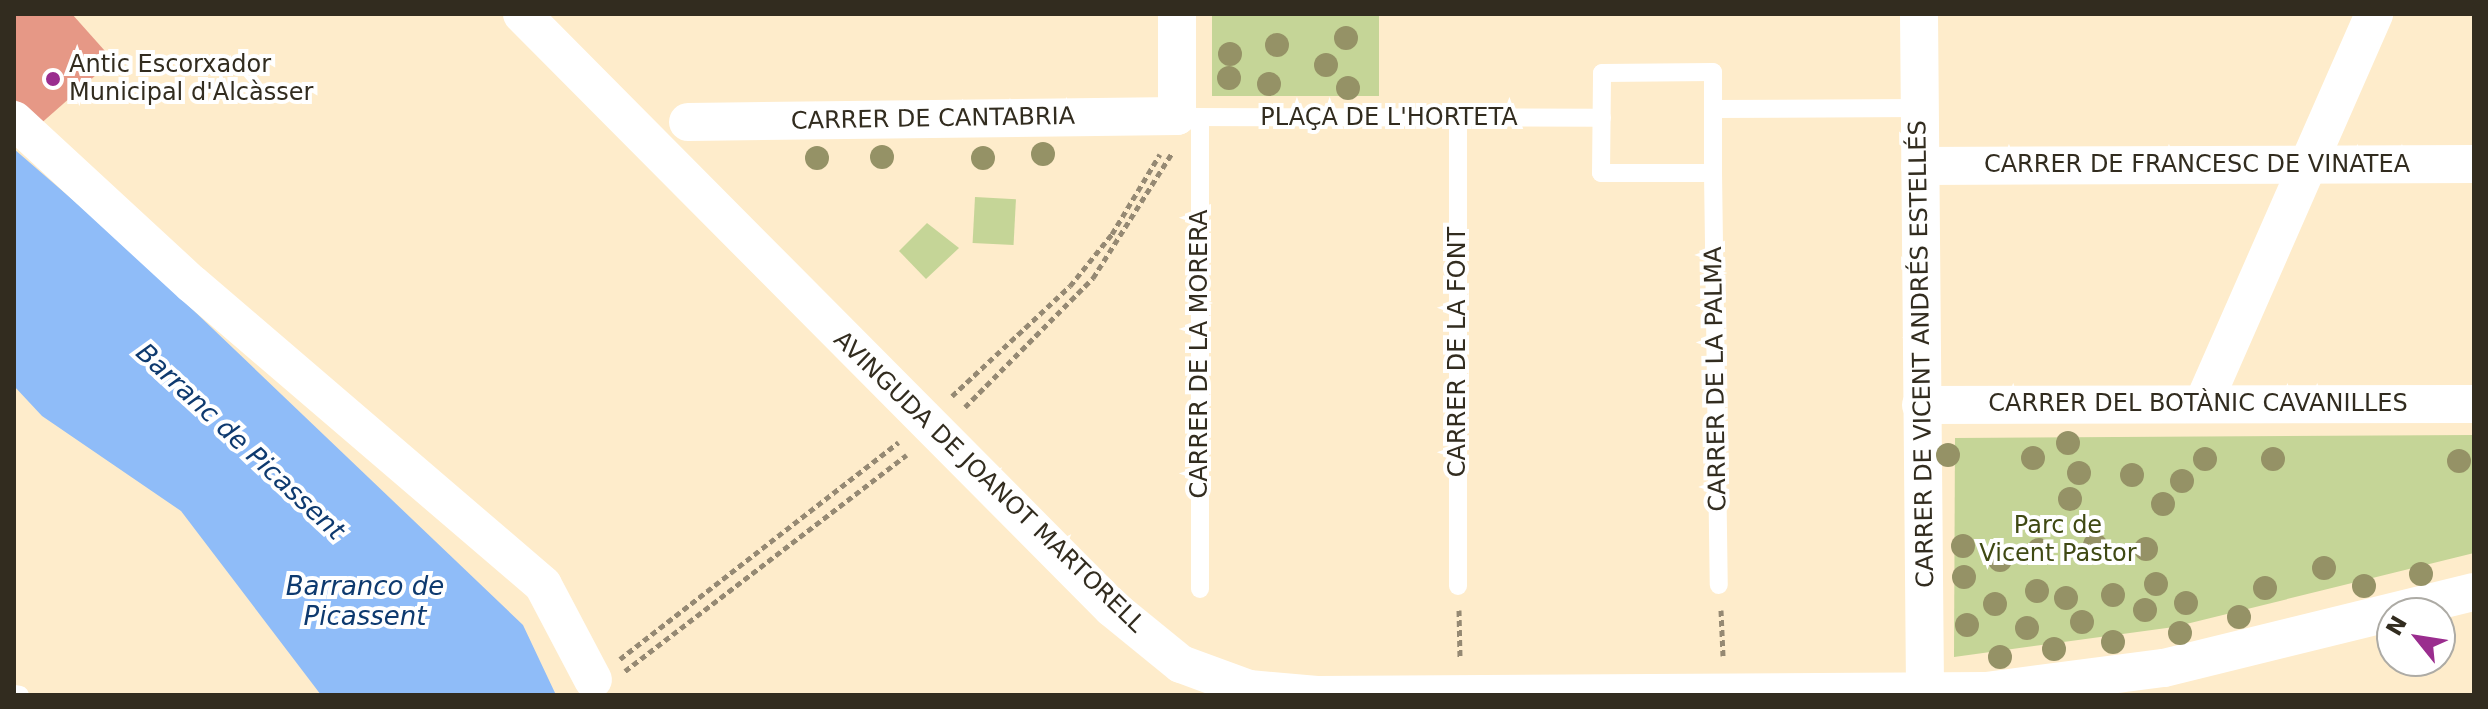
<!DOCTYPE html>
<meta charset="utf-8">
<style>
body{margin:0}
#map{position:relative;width:2488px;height:709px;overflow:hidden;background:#feeccb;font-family:"DejaVu Sans",sans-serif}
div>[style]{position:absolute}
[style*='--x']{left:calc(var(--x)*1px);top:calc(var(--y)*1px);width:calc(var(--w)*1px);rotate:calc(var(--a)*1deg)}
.green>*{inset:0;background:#c5d597;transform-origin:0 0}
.water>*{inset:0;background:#8fbcf8}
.building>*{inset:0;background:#e69886}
.path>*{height:5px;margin-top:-2.5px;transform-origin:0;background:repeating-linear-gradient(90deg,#958973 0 6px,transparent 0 10px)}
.service>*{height:18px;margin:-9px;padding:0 9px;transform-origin:9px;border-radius:9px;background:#fff}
.minor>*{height:38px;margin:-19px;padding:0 19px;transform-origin:19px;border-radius:19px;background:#fff}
.trees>*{width:24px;height:24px;margin:-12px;border-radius:50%;background:#959266}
.dots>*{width:22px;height:22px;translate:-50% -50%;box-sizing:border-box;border:4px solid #fff;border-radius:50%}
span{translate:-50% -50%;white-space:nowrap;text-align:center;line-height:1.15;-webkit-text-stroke:8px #fff;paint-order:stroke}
.poi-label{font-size:24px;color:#322c1f}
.left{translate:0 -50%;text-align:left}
.street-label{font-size:24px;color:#322c1f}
.park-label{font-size:24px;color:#3f4913}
.water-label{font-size:26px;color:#0e3a6f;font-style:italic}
.frame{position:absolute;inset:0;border:16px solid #322c1f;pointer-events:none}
.north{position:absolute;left:2376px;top:597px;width:80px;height:80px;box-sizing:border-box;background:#fff;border:2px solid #adaba5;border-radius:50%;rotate:300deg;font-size:22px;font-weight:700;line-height:32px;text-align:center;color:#322c1f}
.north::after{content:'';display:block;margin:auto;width:28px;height:36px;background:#9a2d8e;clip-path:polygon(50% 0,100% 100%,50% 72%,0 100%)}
</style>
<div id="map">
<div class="green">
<div style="left:1212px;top:14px;width:167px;height:82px"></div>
<div style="left:975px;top:197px;width:41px;height:46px;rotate:3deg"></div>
<div style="clip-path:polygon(927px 223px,959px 248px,926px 279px,899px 251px)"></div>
<div style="clip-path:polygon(2474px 435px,2474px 553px,2174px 627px,1954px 657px,1955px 438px)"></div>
</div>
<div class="water">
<div style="clip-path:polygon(14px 149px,125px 245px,523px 625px,556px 695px,321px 695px,181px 511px,42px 416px,14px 386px)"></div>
</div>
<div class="building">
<div style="clip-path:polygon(14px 14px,72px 14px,113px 60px,38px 126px,14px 98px)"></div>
</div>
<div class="path">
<div style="--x:952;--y:396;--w:161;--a:-43"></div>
<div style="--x:1070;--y:286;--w:67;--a:-51.1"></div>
<div style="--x:1112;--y:234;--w:93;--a:-59"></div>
<div style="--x:965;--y:407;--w:182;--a:-45.2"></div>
<div style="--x:1093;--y:278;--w:148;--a:-57.7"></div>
<div style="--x:1459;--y:610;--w:47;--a:88.8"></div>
<div style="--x:1721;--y:610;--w:46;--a:87.5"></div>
<div style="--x:620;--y:659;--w:353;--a:-37.9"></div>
<div style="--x:625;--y:671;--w:355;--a:-37.5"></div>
</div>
<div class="service">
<div style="--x:1713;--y:72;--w:101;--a:90"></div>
<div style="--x:1713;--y:173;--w:112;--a:180"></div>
<div style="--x:1601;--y:173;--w:100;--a:-89.4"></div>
<div style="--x:1602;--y:73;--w:111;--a:-0.5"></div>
<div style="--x:1713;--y:109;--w:206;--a:-0.3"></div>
<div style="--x:1188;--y:117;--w:414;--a:0.1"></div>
<div style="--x:1458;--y:118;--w:468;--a:90"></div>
<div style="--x:1200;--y:119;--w:470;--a:90"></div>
<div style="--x:1713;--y:173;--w:412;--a:89.2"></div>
<div style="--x:14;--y:694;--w:6;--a:9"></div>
</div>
<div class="minor">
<div style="--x:522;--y:14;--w:837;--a:45.19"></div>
<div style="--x:1112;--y:608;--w:89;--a:39.1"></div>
<div style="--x:1181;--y:664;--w:72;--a:20.2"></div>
<div style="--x:1249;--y:689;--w:68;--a:5"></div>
<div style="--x:1317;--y:695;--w:669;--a:-0.34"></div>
<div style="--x:1986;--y:691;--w:179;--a:-7.4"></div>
<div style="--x:2164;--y:668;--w:319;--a:-13.8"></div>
<div style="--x:1919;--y:14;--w:680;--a:89.49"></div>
<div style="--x:14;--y:120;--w:242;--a:42.7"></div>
<div style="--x:192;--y:284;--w:462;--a:40.6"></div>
<div style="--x:543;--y:585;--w:107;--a:62.2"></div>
<div style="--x:688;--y:122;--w:489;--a:-0.7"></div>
<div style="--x:1177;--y:116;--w:102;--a:-90"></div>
<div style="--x:1920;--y:166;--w:554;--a:-0.21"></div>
<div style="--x:2203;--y:404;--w:426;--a:-66.3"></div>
<div style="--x:1921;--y:405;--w:553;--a:-0.1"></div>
</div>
<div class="trees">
<div style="left:1346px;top:38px"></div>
<div style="left:1277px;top:45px"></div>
<div style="left:1230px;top:54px"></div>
<div style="left:1326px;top:65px"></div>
<div style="left:1229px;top:78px"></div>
<div style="left:1269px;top:84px"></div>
<div style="left:1348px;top:88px"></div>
<div style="left:1043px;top:154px"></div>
<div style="left:882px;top:157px"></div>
<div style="left:817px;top:158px"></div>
<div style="left:983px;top:158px"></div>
<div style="left:2068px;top:443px"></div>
<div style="left:1948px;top:455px"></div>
<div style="left:2033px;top:458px"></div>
<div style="left:2205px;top:459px"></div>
<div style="left:2273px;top:459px"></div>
<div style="left:2459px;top:461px"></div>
<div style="left:2079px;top:473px"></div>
<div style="left:2132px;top:475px"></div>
<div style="left:2182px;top:481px"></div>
<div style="left:2070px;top:499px"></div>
<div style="left:2163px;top:504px"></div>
<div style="left:2095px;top:545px"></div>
<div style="left:1963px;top:546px"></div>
<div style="left:2146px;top:549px"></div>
<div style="left:2039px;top:550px"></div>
<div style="left:2000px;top:560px"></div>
<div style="left:2324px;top:568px"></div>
<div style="left:2421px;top:574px"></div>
<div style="left:1964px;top:577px"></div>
<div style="left:2156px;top:584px"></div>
<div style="left:2364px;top:586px"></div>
<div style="left:2265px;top:588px"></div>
<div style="left:2037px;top:591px"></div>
<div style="left:2113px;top:595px"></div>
<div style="left:2066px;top:598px"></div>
<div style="left:2186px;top:603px"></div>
<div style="left:1995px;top:604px"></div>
<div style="left:2145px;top:610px"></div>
<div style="left:2239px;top:617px"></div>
<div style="left:2082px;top:622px"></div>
<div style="left:1967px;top:625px"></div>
<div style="left:2027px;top:628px"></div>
<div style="left:2180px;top:633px"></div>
<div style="left:2113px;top:642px"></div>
<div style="left:2054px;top:649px"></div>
<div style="left:2000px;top:657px"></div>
</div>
<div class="dots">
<div style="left:53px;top:79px;background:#9a2d8e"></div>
</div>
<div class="poi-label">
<span class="left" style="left:69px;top:79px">Antic Escorxador<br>Municipal d'Alcàsser</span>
</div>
<div class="street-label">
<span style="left:1389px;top:118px">PLAÇA DE L'HORTETA</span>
<span style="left:933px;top:119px;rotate:-1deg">CARRER DE CANTABRIA</span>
<span style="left:2197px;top:165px">CARRER DE FRANCESC DE VINATEA</span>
<span style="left:1458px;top:352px;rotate:-90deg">CARRER DE LA FONT</span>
<span style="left:1200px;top:354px;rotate:-90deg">CARRER DE LA MORERA</span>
<span style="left:1922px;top:354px;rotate:-91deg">CARRER DE VICENT ANDRÉS ESTELLÉS</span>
<span style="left:1716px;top:379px;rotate:-91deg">CARRER DE LA PALMA</span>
<span style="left:2198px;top:404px">CARRER DEL BOTÀNIC CAVANILLES</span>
<span style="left:989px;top:482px;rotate:44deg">AVINGUDA DE JOANOT MARTORELL</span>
</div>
<div class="park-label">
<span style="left:2058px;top:540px">Parc de<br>Vicent Pastor</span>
</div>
<div class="water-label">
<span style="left:240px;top:442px;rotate:43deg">Barranc de Picassent</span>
<span style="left:365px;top:602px">Barranco de<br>Picassent</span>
</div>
<div class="frame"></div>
<div class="north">N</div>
</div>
